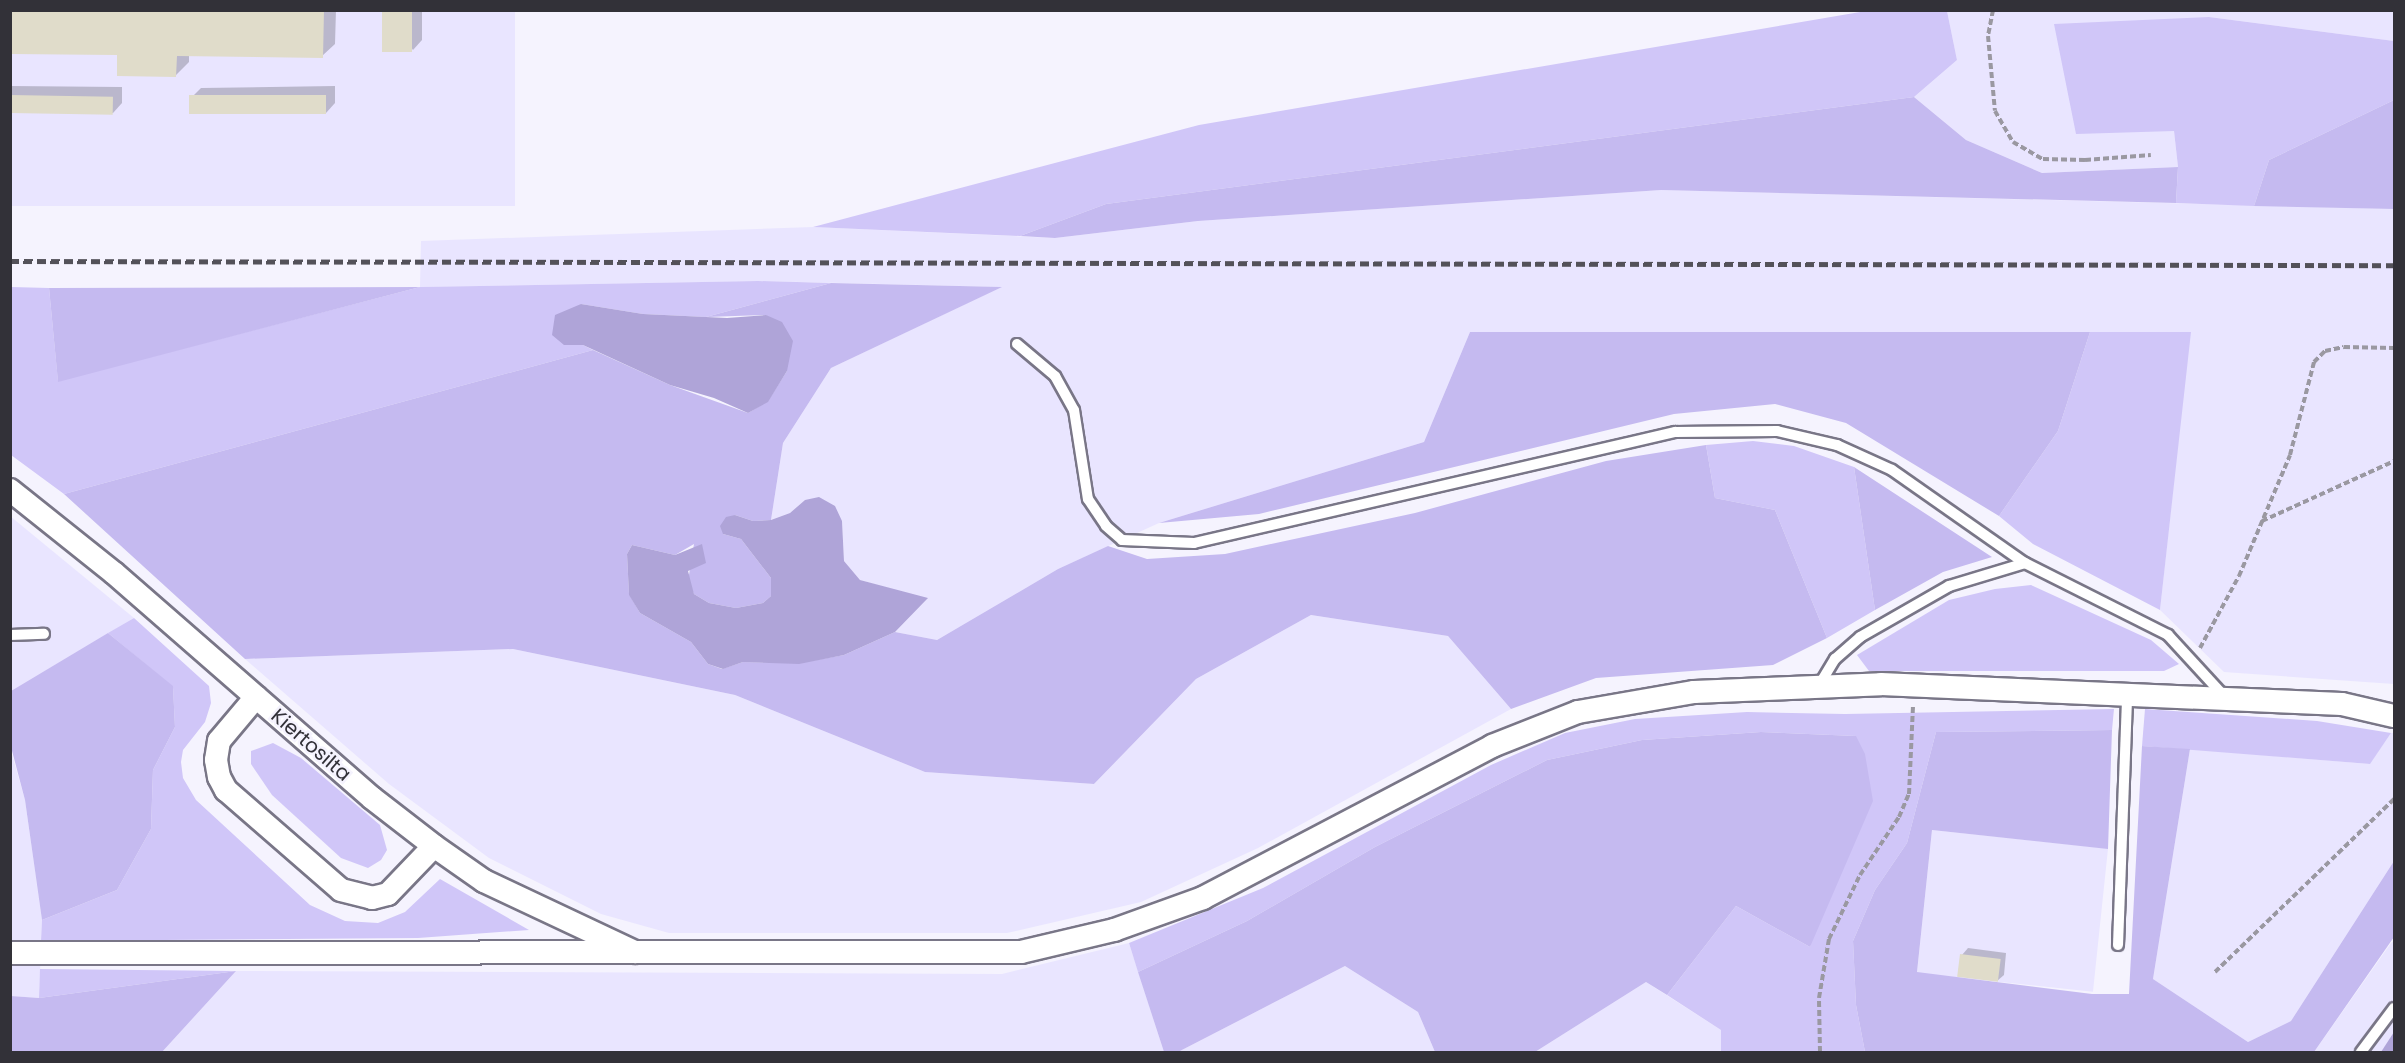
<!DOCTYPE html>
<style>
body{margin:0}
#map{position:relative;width:2405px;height:1063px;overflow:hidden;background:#f5f3fe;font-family:Poppins,sans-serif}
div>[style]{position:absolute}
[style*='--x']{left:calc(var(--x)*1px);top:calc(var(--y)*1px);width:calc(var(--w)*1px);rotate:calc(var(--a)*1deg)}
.built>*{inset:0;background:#e9e5ff;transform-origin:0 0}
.green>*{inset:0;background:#d0c6f8}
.forest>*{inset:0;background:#c5baf0}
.water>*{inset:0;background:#afa4d8}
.shadow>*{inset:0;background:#0003}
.building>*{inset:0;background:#e0dcca;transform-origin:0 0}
.path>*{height:4px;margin-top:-2px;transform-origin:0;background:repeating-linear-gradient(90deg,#9a98a1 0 6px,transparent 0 9px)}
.roads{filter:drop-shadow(2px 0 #797687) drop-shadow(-2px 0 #797687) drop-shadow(0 2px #797687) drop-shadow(0 -2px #797687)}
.lane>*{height:10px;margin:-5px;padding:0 5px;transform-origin:5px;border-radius:5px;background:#fff}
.street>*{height:22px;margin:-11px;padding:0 11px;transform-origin:11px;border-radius:11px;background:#fff}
.rail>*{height:4.5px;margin-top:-2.25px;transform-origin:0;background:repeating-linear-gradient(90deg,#535159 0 9px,transparent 0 13.5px)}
span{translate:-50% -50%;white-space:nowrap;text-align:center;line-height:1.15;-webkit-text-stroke:5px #f5f3fe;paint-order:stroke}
.street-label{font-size:20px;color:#323138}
.frame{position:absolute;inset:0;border:12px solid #323138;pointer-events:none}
</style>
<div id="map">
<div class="built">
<div style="left:10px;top:11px;width:505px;height:195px"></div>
<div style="clip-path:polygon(1947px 11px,2394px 11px,2394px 41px,2209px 17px,2174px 131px,2178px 167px,2042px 173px,1966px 140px,1914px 97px,1957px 60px)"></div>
<div style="clip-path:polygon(1661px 190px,2394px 209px,2394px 684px,2224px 672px,2160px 610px,2190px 332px,1470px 332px,1424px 442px,1159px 523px,1058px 569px,937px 640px,895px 632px,927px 599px,860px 580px,844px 561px,842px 521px,805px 500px,790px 513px,771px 520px,783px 443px,831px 368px,1001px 287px,758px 281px,420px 287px,421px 241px,813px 227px,1055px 238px,1198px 221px)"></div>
<div style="clip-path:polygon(10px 516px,134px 618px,11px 691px,10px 691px)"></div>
<div style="clip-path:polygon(1311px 615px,1448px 636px,1511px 709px,1258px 848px,1141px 902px,1007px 933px,669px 933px,601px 914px,489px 858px,389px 784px,245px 659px,513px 649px,735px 695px,925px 772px,1094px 784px,1196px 679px)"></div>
<div style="clip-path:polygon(2391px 733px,2394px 733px,2394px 861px,2291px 1021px,2248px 1042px,2153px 979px,2190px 749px,2369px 764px)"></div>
<div style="clip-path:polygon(10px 747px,25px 800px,42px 920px,39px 998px,11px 996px)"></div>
<div style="left:1932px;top:830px;width:177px;height:144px;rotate:6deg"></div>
<div style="clip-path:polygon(2394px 941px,2394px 1052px,2314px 1052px,2391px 943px)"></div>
<div style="clip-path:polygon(1129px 943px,1164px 1052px,162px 1052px,236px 971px,1002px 974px)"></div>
<div style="clip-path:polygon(1345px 966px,1418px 1012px,1435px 1052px,1178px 1052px)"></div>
<div style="clip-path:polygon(1646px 982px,1721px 1030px,1721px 1052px,1535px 1052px)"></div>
</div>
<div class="green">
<div style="clip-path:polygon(1866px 11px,1947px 11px,1957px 60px,1914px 97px,1106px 204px,1020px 236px,813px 227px,1199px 125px)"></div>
<div style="clip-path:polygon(2209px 17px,2394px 41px,2394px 100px,2269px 160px,2254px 206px,2176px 203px,2178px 167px,2174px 131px,2076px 134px,2054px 24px)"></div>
<div style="clip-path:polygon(758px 281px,831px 283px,706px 317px,643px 314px,581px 304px,564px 345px,583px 345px,593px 350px,64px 494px,11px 455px,11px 287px,49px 288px,58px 381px,420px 287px)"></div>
<div style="clip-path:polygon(2090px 332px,2191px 332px,2160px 610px,2033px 544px,1999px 516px,2058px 431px)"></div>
<div style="clip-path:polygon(1753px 441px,1794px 446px,1854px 467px,1875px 610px,1827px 638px,1775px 510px,1715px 498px,1706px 445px)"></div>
<div style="clip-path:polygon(2031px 585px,2151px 640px,2179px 664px,2164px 671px,1869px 671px,1857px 655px,1949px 600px,1995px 589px)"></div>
<div style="clip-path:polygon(134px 618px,209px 686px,211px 703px,205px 722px,183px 750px,181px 762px,183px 778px,196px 800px,310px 905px,345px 921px,378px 923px,405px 912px,440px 879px,529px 930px,418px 938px,41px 941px,42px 920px,117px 890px,151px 829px,153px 770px,175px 727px,173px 687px,108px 633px)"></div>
<div style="clip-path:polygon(2114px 709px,2112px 730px,1936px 732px,1907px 843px,1875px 890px,1853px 941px,1856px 1005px,1865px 1052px,1721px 1052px,1721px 1030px,1667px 995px,1736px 906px,1810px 947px,1856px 736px,1761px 732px,1642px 740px,1547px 760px,1375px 847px,1247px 921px,1138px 972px,1129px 943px,1263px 888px,1491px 765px,1565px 733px,1635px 719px,1747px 712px,1845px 714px)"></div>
<div style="clip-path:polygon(2145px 709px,2317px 721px,2391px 733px,2370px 764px,2142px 746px)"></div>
<div style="clip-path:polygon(273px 743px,301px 758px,380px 825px,387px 850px,381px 860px,368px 868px,341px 858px,272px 795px,251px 764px,251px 751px)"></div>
<div style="clip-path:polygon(40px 969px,236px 971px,39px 998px)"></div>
</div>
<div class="forest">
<div style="clip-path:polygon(1914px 97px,1966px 140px,2042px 173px,2178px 167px,2176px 203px,1661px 190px,1198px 221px,1055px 238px,1020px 236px,1106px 204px)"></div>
<div style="clip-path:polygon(2394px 100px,2394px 209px,2254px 206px,2269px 160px)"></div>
<div style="clip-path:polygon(831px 283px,1002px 287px,831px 368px,783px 443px,771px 520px,753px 521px,735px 515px,723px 534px,741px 539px,771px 578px,771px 596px,763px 603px,736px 608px,709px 603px,694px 594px,688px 581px,694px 544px,675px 555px,632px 545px,627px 554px,629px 594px,640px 613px,691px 642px,708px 664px,722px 669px,743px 662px,799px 663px,844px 655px,895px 632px,937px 640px,1058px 569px,1108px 546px,1147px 559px,1225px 554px,1415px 513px,1606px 461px,1706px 445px,1715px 498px,1775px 510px,1827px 638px,1773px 665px,1596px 678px,1511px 709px,1448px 636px,1311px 615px,1196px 679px,1094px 784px,925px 772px,735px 695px,513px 649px,245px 659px,64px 494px,593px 350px,670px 385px,748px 413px,768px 401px,787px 371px,766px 315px,706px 317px)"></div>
<div style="clip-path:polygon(420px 287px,58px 382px,49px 288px)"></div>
<div style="clip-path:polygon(1470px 332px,2090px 332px,2058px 431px,1999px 516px,1846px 423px,1775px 404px,1674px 414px,1259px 514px,1159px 523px,1424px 442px)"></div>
<div style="clip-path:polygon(1854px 467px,1992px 557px,1943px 572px,1875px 610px)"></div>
<div style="clip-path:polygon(108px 633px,173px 686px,175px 727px,153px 770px,151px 829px,117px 890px,42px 920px,25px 800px,11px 747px,11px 691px)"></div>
<div style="clip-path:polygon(2112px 730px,2108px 849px,1932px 830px,1917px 972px,2092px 994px,2129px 994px,2142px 746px,2190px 749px,2153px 979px,2248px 1042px,2291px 1021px,2394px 861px,2394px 937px,2314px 1052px,1865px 1052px,1856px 1005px,1853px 941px,1875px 890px,1907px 843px,1936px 732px)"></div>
<div style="clip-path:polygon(1761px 732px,1856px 736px,1865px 754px,1873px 801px,1810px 947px,1736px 906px,1667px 995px,1646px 982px,1535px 1052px,1435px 1052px,1418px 1012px,1345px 966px,1178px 1052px,1164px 1052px,1138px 972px,1247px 921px,1375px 847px,1547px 760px,1642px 740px)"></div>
<div style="clip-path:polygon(236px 971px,162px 1052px,11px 1052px,11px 996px,39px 998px)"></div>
</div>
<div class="water">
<div style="clip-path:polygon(581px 304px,643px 314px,727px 318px,766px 315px,782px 322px,793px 341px,787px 371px,768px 402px,748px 413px,714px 398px,670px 385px,583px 345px,564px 345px,552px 335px,555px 315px)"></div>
<div style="clip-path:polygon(819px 497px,835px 506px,842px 521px,844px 561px,860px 580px,928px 598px,895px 632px,844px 655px,799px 664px,743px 662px,723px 669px,708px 664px,691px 642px,640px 613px,629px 595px,627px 554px,632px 545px,675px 555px,702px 544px,706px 563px,688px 571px,694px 594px,709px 603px,736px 608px,763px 603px,771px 596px,771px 578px,741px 539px,723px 534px,720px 526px,726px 517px,735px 515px,753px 521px,771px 520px,790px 513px,805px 500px)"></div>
<div style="clip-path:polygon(2394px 1032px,2394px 1052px,2381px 1052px)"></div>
</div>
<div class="shadow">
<div style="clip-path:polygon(10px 10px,336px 10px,335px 44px,322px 56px,189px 55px,189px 62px,176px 75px)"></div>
<div style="clip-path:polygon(384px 10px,422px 10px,422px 40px,413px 50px)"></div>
<div style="clip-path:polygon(10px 86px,122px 87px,122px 103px,113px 113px,10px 112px)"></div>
<div style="clip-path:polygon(335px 86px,335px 103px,326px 113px,191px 98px,201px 88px)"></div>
<div style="clip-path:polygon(1968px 948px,2006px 953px,2004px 975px,1997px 981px,1962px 955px)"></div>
</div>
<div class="building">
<div style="clip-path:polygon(10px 10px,324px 10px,323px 58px,177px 56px,176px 77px,117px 76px,117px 55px,10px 54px)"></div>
<div style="left:382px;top:10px;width:30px;height:42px"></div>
<div style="left:10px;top:95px;width:103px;height:18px;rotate:1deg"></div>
<div style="left:326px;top:95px;width:19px;height:137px;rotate:90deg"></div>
<div style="left:1960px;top:954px;width:41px;height:23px;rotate:7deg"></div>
</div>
<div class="path">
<div style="--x:1993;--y:10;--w:26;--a:101"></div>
<div style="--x:1988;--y:36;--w:75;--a:84.7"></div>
<div style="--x:1995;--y:111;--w:36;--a:60"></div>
<div style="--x:2013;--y:142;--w:34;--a:30"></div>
<div style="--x:2043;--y:159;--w:42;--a:1.4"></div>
<div style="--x:2085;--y:160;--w:66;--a:-4.3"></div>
<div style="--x:2262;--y:521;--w:145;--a:-24.4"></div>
<div style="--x:2200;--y:648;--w:82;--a:-61.6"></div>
<div style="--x:2239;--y:576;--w:131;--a:-67.1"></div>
<div style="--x:2290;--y:455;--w:96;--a:-75.5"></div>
<div style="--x:2314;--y:362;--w:16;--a:-45"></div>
<div style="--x:2325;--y:351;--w:19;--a:-12"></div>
<div style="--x:2344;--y:347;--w:50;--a:1.1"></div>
<div style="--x:2215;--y:972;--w:249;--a:-44"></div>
<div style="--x:1820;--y:1052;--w:54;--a:-91.1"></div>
<div style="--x:1819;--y:998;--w:60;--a:-80.4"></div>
<div style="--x:1829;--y:939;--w:71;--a:-64.2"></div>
<div style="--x:1860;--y:875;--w:70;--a:-56.1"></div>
<div style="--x:1899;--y:817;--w:25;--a:-67"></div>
<div style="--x:1909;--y:794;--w:88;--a:-87.4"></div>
</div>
<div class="roads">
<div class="lane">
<div style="--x:1017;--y:344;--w:50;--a:40.1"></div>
<div style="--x:1055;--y:376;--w:39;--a:61"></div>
<div style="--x:1074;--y:410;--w:90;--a:81.1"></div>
<div style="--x:1088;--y:499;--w:32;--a:56"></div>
<div style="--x:1106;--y:526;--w:21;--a:41"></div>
<div style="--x:1122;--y:540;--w:72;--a:2.4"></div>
<div style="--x:1194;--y:543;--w:494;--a:-13"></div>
<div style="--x:1675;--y:432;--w:102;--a:-0.6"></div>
<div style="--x:1777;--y:431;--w:62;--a:13.1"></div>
<div style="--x:1837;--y:445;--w:60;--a:24.4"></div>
<div style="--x:1892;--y:470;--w:162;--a:35"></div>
<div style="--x:2025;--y:563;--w:160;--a:26.7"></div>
<div style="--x:2168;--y:635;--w:84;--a:47.4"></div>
<div style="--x:10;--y:635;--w:34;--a:-2"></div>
<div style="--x:1818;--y:687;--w:33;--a:-59"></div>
<div style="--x:1835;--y:659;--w:33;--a:-41"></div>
<div style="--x:1860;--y:637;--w:103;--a:-29.8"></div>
<div style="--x:1949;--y:586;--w:79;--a:-16.8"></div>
<div style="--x:2118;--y:945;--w:250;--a:-87.9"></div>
<div style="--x:2361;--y:1052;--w:55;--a:-53.1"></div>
</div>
<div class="street">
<div style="--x:10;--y:490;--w:133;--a:38.6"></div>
<div style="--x:114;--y:573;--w:342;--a:41.1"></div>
<div style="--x:372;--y:798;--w:78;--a:37.7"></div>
<div style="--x:434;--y:846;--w:61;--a:35"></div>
<div style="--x:484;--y:881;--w:167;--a:25.2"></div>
<div style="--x:256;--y:697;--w:57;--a:130.1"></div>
<div style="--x:219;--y:741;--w:19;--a:99"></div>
<div style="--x:216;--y:760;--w:17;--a:80"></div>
<div style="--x:219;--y:777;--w:15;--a:62"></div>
<div style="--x:226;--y:790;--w:152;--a:41"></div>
<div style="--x:341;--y:890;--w:32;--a:14"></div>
<div style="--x:372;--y:898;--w:16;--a:-14"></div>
<div style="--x:388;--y:894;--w:66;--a:-46.2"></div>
<div style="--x:10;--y:953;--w:1011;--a:-0.06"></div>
<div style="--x:1021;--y:952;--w:96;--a:-13.3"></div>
<div style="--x:1114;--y:930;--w:95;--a:-19.8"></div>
<div style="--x:1203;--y:898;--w:327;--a:-27.7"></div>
<div style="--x:1492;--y:746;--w:92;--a:-21.6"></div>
<div style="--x:1578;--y:712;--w:118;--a:-9.8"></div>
<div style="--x:1694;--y:692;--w:187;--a:-2.4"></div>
<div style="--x:1881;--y:684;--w:461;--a:2.5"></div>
<div style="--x:2342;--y:704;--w:53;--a:13"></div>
</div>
</div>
<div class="rail">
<div style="--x:10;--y:261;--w:2384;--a:0.1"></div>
</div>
<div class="street-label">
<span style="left:311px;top:745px;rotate:41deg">Kiertosilta</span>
</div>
<div class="frame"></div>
</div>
